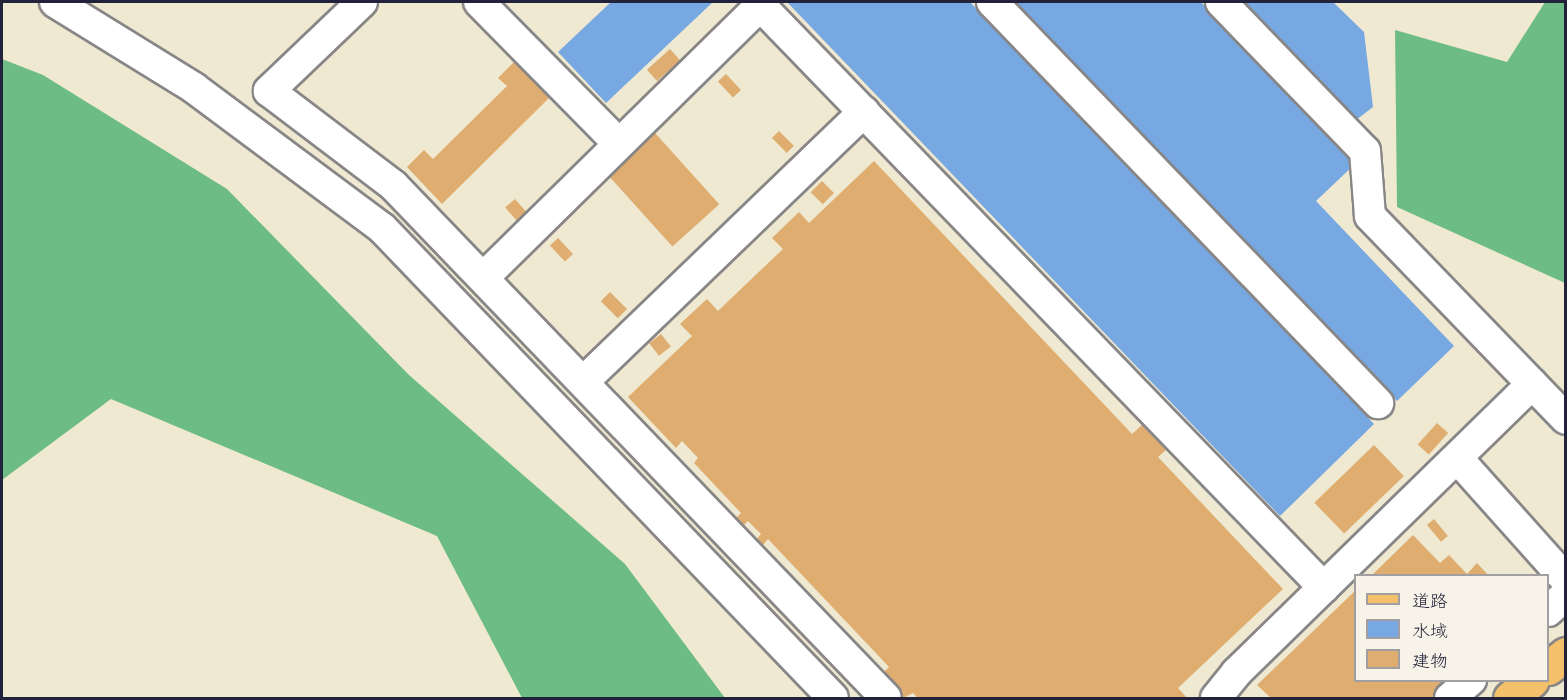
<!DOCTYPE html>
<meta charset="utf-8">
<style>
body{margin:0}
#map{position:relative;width:1567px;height:700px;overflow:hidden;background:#efe9d1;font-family:Itim,"Klee One",sans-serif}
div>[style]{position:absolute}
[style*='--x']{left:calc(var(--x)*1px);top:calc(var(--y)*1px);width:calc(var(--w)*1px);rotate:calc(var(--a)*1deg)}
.forest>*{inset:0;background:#6dbc86}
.water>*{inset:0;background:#77a8e2}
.building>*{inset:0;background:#dead6f;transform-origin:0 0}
.roads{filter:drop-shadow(2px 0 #888686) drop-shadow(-2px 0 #888686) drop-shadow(0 2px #888686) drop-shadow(0 -2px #888686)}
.minor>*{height:30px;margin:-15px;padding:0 15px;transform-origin:15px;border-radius:15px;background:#fff}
.major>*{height:33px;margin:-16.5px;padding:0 16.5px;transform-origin:16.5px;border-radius:16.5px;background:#f4c16a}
span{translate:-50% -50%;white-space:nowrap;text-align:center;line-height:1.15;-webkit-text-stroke:5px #f7f3e8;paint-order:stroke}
.frame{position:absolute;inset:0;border:3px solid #22223b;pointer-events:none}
.legend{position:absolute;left:1354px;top:574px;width:195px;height:108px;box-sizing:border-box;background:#f7f3e8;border:2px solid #a29fa3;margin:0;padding:8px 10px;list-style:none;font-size:18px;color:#22223b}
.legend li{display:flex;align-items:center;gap:12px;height:30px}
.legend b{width:30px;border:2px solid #a29fa3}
</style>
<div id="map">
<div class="forest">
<div style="clip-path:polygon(1545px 2px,1565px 2px,1565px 283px,1397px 207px,1395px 30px,1507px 62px)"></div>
<div style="clip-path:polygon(2px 59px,43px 75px,227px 189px,409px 375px,625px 564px,725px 698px,522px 698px,437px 536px,111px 399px,2px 480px)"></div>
</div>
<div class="water">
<div style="clip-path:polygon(611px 2px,713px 2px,606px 103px,558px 52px)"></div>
<div style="clip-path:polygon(787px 2px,970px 2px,1374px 424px,1280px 516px)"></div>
<div style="clip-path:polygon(1016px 2px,1201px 2px,1355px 164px,1316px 201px,1454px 346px,1397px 401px)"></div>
<div style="clip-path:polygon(1243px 2px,1333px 2px,1364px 32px,1373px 107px,1356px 120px)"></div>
</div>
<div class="building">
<div style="left:670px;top:49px;width:15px;height:31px;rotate:48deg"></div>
<div style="clip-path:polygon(514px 62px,549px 98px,442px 204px,407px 167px,424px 150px,433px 159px,507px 86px,498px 78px)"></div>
<div style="left:726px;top:74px;width:22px;height:11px;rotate:47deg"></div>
<div style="left:779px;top:131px;width:21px;height:10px;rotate:45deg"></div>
<div style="left:655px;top:133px;width:96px;height:63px;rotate:48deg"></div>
<div style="clip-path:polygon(874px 161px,1132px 434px,1142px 425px,1166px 450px,1158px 457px,1283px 589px,1178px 688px,1187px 698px,918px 698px,913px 693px,903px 698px,881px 675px,889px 667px,768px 539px,763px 545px,757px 539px,761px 534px,748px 521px,743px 526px,736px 518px,741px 513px,694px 463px,698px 458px,682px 441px,676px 448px,628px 397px,692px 336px,680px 324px,707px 299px,718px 311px,783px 249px,772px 238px,799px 212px,809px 223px)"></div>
<div style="left:822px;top:181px;width:17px;height:16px;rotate:45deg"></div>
<div style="left:515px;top:199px;width:20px;height:13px;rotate:49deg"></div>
<div style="left:558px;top:238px;width:22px;height:11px;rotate:47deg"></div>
<div style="left:610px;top:292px;width:24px;height:13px;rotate:45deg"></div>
<div style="left:661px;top:334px;width:16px;height:15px;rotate:52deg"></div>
<div style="left:1437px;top:423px;width:15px;height:29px;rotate:42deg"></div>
<div style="left:1374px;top:445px;width:43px;height:83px;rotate:46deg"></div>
<div style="left:1434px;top:519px;width:22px;height:9px;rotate:51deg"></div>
<div style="clip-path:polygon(1413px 535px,1440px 563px,1449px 555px,1467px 574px,1477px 563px,1489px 576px,1371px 576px)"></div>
<div style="clip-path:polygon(1356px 590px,1356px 680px,1456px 680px,1438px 698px,1271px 698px,1257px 685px)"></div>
</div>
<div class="roads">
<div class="minor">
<div style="--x:55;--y:2;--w:163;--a:31.7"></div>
<div style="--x:194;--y:88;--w:234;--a:36.7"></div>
<div style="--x:382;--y:228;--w:651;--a:46.18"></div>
<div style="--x:362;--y:2;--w:129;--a:136.3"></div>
<div style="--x:269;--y:91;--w:156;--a:37.2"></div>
<div style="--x:393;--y:185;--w:711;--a:46.14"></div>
<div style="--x:479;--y:2;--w:199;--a:45.4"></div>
<div style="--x:757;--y:2;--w:815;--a:45.94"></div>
<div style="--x:992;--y:2;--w:557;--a:46.09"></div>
<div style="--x:1221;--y:2;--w:207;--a:46"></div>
<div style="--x:1365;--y:151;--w:65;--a:85.6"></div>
<div style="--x:1370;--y:216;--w:282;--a:46"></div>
<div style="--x:483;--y:278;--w:390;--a:-44.5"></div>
<div style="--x:583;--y:382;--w:390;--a:-43.9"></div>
<div style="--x:1458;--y:459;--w:162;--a:48.2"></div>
<div style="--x:1548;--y:611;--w:24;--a:-42"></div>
<div style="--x:1216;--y:698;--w:32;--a:-51"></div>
<div style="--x:1236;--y:673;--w:414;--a:-44.3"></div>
<div style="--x:1450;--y:698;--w:28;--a:-41"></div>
</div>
<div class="major">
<div style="--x:1548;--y:668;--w:23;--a:-38"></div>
<div style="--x:1510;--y:698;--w:28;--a:-39"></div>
</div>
</div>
<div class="frame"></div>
<ul class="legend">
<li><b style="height:8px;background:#f4c16a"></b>道路</li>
<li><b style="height:16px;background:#77a8e2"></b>水域</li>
<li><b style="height:16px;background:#dead6f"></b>建物</li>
</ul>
</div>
